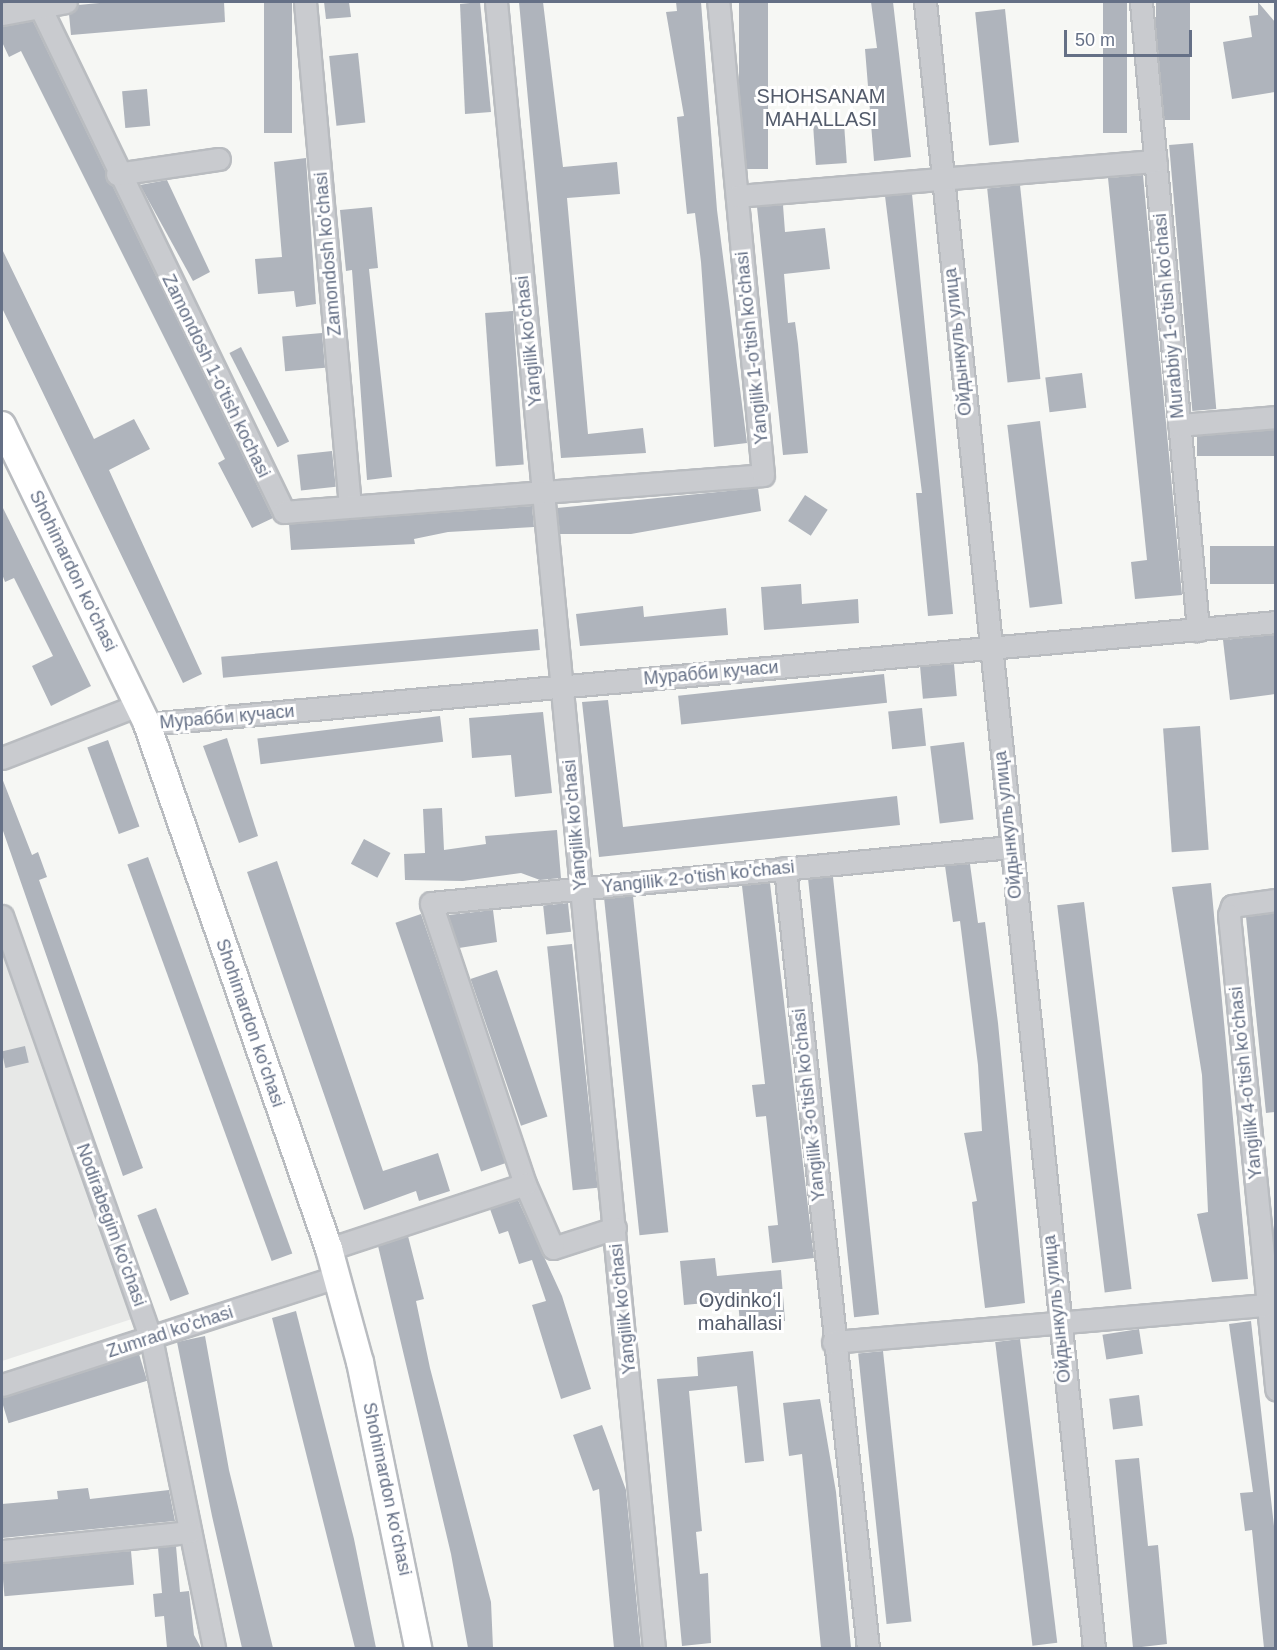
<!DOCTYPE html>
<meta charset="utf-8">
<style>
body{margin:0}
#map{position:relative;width:1277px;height:1650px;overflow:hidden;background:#f6f7f4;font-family:Helvetica,sans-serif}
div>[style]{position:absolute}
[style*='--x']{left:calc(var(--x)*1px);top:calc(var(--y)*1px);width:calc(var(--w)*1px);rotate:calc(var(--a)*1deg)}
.built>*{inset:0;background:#e7e8e7}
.building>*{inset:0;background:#afb4bc;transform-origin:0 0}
.roads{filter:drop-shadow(2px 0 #b9bcc0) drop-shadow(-2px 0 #b9bcc0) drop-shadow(0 2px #b9bcc0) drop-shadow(0 -2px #b9bcc0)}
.minor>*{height:21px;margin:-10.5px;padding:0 10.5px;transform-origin:10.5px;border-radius:10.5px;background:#c9cbcf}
.major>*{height:26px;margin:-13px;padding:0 13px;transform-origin:13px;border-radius:13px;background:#fff}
span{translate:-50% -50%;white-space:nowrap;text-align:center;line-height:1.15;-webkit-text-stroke:6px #fff;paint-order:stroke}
.street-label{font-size:18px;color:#657086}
.neighbourhood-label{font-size:20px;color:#535b6b}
.frame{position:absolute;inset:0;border:3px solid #657086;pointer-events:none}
.scale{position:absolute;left:1064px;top:30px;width:128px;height:27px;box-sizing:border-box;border:3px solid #657086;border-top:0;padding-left:8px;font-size:18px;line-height:21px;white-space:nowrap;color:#657086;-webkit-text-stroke:4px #fff;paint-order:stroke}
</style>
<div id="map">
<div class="built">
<div style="clip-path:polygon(2px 934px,135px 1318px,2px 1361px)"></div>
</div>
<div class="building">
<div style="clip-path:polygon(110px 2px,224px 2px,225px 22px,71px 35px,69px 14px,78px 5px)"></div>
<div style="left:264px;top:2px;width:28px;height:131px"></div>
<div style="clip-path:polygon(324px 2px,349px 2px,351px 17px,326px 19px)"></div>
<div style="clip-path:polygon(480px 2px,491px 112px,465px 114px,460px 4px)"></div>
<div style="clip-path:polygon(519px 2px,543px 2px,563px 167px,617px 162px,620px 194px,567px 198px,588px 434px,643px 428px,646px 453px,561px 458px)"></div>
<div style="clip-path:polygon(676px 2px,701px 2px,717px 210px,747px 443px,714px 447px,701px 262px,695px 213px,687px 214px,677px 117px,684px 116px,666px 12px,677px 11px)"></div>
<div style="left:739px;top:2px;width:29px;height:167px"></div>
<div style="clip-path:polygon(871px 2px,893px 2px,911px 157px,874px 161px,865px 49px,877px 48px)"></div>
<div style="left:1103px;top:2px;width:24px;height:131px"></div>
<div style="left:1156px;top:2px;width:34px;height:118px"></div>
<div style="clip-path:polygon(1258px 2px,1275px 22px,1275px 92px,1232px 99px,1223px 42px,1252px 37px,1249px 16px,1258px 15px)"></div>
<div style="left:1005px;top:9px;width:134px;height:30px;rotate:84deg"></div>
<div style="clip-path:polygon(33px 21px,273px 518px,252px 528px,218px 463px,225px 459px,21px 51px,9px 57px,2px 42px,2px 26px)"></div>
<div style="left:358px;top:53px;width:70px;height:29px;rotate:84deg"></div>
<div style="left:147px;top:89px;width:37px;height:25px;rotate:85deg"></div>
<div style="left:844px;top:123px;width:40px;height:31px;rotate:86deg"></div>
<div style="left:1193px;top:143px;width:267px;height:24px;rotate:85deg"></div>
<div style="clip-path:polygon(306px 158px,316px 304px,296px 307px,294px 291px,258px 294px,255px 259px,282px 257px,274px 162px)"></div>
<div style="clip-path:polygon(1143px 175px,1182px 595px,1135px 599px,1131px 562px,1147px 560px,1108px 178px)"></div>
<div style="clip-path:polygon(167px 180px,210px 272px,193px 281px,140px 185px)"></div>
<div style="left:1020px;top:185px;width:195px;height:33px;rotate:84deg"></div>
<div style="clip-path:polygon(912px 194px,953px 614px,928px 616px,916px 493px,922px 493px,885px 196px)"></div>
<div style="clip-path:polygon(783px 205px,785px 232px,825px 228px,830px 269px,784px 274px,788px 323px,795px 322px,798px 344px,808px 453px,783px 455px,757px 207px)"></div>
<div style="clip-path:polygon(372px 207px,378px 268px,369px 269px,392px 477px,367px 480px,352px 270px,346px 271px,340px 210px)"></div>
<div style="clip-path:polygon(2px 249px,94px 439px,134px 419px,150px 449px,109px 470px,202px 674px,183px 683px,2px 308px)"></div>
<div style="left:513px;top:311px;width:154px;height:28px;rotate:86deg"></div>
<div style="left:322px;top:333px;width:35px;height:40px;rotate:85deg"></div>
<div style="left:241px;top:347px;width:106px;height:13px;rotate:63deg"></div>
<div style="left:1082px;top:373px;width:35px;height:37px;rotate:83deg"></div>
<div style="left:1040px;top:421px;width:184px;height:33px;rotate:83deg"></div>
<div style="left:1275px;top:430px;width:26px;height:78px;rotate:90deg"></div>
<div style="left:332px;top:451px;width:36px;height:35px;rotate:84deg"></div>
<div style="clip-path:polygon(758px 488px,761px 511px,631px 534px,560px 534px,557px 508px)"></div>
<div style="left:805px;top:495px;width:27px;height:31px;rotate:33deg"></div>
<div style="clip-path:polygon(2px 506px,91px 686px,51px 706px,32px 666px,53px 656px,14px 578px,5px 582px,2px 574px)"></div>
<div style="clip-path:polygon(532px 506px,534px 527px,448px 532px,414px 539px,415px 544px,291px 550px,289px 524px)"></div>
<div style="left:1275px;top:546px;width:38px;height:65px;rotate:90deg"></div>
<div style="clip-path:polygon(801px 584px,802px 604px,858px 599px,859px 623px,764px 630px,761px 587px)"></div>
<div style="clip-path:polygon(643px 606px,644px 617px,726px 608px,728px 635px,580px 646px,576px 614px)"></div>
<div style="left:538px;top:629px;width:21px;height:318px;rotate:85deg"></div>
<div style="clip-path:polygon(1275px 635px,1275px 694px,1230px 700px,1223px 640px)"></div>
<div style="left:954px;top:664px;width:32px;height:34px;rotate:85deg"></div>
<div style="left:884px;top:674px;width:29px;height:207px;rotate:84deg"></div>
<div style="clip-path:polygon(608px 700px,623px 827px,897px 796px,900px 825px,599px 857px,582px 702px)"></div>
<div style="left:922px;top:708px;width:38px;height:34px;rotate:84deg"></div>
<div style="clip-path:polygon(543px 712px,552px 793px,515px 797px,511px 755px,472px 758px,469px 718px)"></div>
<div style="left:440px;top:716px;width:26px;height:184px;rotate:83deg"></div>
<div style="left:1200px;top:726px;width:124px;height:37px;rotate:86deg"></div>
<div style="clip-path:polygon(227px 738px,258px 836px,239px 843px,203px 746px)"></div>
<div style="left:108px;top:740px;width:92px;height:22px;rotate:70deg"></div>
<div style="left:964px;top:742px;width:78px;height:34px;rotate:83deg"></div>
<div style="clip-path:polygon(2px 778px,32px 855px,38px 852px,47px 877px,39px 880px,143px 1168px,123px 1176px,2px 828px)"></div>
<div style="clip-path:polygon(442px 808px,444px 850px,486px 844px,485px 836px,557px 830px,561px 878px,540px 880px,521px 873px,463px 881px,405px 880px,404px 854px,425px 853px,423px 809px)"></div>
<div style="left:364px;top:839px;width:30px;height:28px;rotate:28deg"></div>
<div style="left:148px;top:857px;width:422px;height:22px;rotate:70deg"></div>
<div style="clip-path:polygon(277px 861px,383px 1171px,438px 1153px,450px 1191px,419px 1201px,416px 1191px,364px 1210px,247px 872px)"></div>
<div style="clip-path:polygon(970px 864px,978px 923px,985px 922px,998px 1023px,1025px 1303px,985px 1308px,972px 1202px,977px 1201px,964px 1133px,982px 1131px,978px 1065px,960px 921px,953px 922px,945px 866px)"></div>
<div style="left:833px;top:877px;width:440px;height:25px;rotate:84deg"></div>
<div style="clip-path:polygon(770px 883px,814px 1258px,772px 1263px,768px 1226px,778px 1225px,766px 1116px,756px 1117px,752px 1085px,765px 1084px,742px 886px)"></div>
<div style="clip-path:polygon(1211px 883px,1248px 1279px,1212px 1282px,1197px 1214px,1208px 1212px,1202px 1075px,1172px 887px)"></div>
<div style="left:633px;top:896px;width:338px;height:29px;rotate:84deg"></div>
<div style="left:1084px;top:902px;width:390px;height:27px;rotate:83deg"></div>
<div style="left:568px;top:903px;width:29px;height:25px;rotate:84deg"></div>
<div style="clip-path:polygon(493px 910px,497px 942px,459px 948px,448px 915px)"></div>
<div style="clip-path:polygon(1275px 913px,1275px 1112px,1266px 1113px,1246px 917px)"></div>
<div style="left:421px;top:914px;width:263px;height:27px;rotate:71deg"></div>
<div style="left:572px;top:944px;width:245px;height:25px;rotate:84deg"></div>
<div style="left:497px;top:970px;width:155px;height:28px;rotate:71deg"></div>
<div style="left:25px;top:1046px;width:17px;height:24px;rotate:77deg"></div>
<div style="clip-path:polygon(518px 1200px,562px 1296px,591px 1389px,561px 1399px,532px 1305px,546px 1301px,532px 1260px,519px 1264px,508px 1231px,499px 1234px,490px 1209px)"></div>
<div style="left:156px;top:1208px;width:92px;height:20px;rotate:69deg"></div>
<div style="clip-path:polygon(408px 1236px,424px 1299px,416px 1301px,430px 1368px,491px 1602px,493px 1648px,468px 1648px,451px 1554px,378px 1246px)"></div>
<div style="clip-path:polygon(715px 1258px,717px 1276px,781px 1270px,785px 1321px,740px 1325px,738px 1300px,684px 1305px,680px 1261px)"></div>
<div style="clip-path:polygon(296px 1311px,354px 1539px,376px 1648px,355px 1648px,272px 1318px)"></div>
<div style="clip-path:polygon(1251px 1321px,1275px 1535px,1275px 1648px,1264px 1648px,1252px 1530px,1245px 1531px,1240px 1493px,1253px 1492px,1229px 1324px)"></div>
<div style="left:1139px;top:1329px;width:25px;height:37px;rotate:81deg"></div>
<div style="clip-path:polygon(205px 1336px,229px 1470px,273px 1648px,242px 1648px,212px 1516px,177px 1342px)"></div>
<div style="left:1020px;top:1339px;width:306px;height:25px;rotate:83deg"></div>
<div style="clip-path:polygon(753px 1351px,764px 1461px,745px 1463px,737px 1386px,689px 1391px,702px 1531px,696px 1532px,700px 1574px,708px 1573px,711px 1643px,682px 1646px,657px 1379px,698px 1376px,697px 1357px)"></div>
<div style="left:883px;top:1351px;width:272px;height:25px;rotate:84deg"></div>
<div style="left:139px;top:1354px;width:28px;height:145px;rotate:73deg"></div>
<div style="left:1139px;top:1395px;width:31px;height:30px;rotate:83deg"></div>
<div style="clip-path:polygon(820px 1399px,836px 1492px,851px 1648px,821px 1648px,802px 1454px,789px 1456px,783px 1403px)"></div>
<div style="clip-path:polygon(602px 1425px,626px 1490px,641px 1648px,614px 1648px,599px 1489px,593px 1491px,573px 1435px)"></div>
<div style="clip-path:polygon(1139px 1458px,1148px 1546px,1158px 1545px,1167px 1644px,1133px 1648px,1115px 1460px)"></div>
<div style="clip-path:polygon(88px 1488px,90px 1499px,169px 1490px,175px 1521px,2px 1538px,2px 1504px,58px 1499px,57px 1491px)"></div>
<div style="clip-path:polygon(176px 1546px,180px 1592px,189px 1591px,194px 1635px,201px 1648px,167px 1648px,164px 1616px,155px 1617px,153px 1594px,162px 1593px,158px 1548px)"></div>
<div style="left:131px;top:1551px;width:34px;height:130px;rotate:85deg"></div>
</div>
<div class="roads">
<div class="minor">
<div style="--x:305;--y:2;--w:506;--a:84.9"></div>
<div style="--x:496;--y:2;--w:1654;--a:84.52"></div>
<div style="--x:925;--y:2;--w:1655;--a:84.14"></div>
<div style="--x:1141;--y:2;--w:631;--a:84.81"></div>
<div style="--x:39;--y:5;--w:563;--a:64.21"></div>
<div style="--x:284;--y:512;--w:480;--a:-4.4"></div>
<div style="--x:763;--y:475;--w:475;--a:-95.4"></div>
<div style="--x:2;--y:14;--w:65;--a:-10.6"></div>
<div style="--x:117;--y:174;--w:103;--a:-8.4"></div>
<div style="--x:737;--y:196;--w:420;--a:-4.8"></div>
<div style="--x:1179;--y:425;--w:97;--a:-4.7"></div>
<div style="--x:147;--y:724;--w:1134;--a:-5.16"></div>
<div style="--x:2;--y:758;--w:146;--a:-21.3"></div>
<div style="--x:785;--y:868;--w:784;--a:83.93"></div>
<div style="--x:1276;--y:900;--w:44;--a:172.2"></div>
<div style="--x:1232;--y:906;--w:9;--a:108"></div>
<div style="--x:1229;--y:915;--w:477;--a:84.3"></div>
<div style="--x:2;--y:916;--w:448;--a:70.6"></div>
<div style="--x:151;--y:1338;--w:316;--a:78.5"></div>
<div style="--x:615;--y:1228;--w:65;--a:162.1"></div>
<div style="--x:553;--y:1248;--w:70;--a:-113.6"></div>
<div style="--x:525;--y:1184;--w:296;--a:-108.5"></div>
<div style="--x:431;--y:903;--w:582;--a:-5.52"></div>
<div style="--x:329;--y:1249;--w:206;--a:-18.3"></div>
<div style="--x:833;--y:1342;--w:436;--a:-4.9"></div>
<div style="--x:2;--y:1385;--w:352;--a:-17.9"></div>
<div style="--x:2;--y:1551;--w:189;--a:-5.8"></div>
</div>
<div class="major">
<div style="--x:2;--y:425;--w:332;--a:64.1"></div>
<div style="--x:147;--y:724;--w:556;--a:70.88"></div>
<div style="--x:329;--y:1249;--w:117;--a:74.7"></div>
<div style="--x:360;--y:1362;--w:292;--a:78.5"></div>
</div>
</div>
<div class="street-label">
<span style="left:328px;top:254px;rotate:-95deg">Zamondosh ko'chasi</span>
<span style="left:1169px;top:316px;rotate:-95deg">Murabbiy 1-o'tish ko'chasi</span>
<span style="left:529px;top:341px;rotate:-96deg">Yangilik ko'chasi</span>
<span style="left:958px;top:342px;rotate:-96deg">Ойдынкуль улица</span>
<span style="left:752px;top:348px;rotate:-96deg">Yangilik 1-o'tish ko'chasi</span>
<span style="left:216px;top:376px;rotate:64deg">Zamondosh 1-o'tish kochasi</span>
<span style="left:73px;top:571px;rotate:64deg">Shohimardon ko'chasi</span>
<span style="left:711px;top:673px;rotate:-5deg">Мурабби кучаси</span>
<span style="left:227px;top:717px;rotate:-5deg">Мурабби кучаси</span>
<span style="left:575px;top:825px;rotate:-95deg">Yangilik ko'chasi</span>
<span style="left:1008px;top:825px;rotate:-96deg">Ойдынкуль улица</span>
<span style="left:698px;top:877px;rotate:-6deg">Yangilik 2-o'tish ko'chasi</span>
<span style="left:250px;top:1023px;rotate:71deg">Shohimardon ko'chasi</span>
<span style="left:1246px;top:1083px;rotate:-96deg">Yangilik 4-o'tish ko'chasi</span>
<span style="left:809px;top:1105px;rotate:-96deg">Yangilik 3-o'tish ko'chasi</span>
<span style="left:111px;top:1225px;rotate:70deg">Nodirabegim ko'chasi</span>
<span style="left:623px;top:1309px;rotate:-96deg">Yangilik ko'chasi</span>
<span style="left:1057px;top:1309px;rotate:-96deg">Ойдынкуль улица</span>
<span style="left:170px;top:1332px;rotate:-18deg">Zumrad ko'chasi</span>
<span style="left:387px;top:1489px;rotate:78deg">Shohimardon ko'chasi</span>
</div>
<div class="neighbourhood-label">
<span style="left:821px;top:108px">SHOHSANAM<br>MAHALLASI</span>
<span style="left:740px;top:1312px">Oydinkoʻl<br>mahallasi</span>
</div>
<div class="frame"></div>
<div class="scale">50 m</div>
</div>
